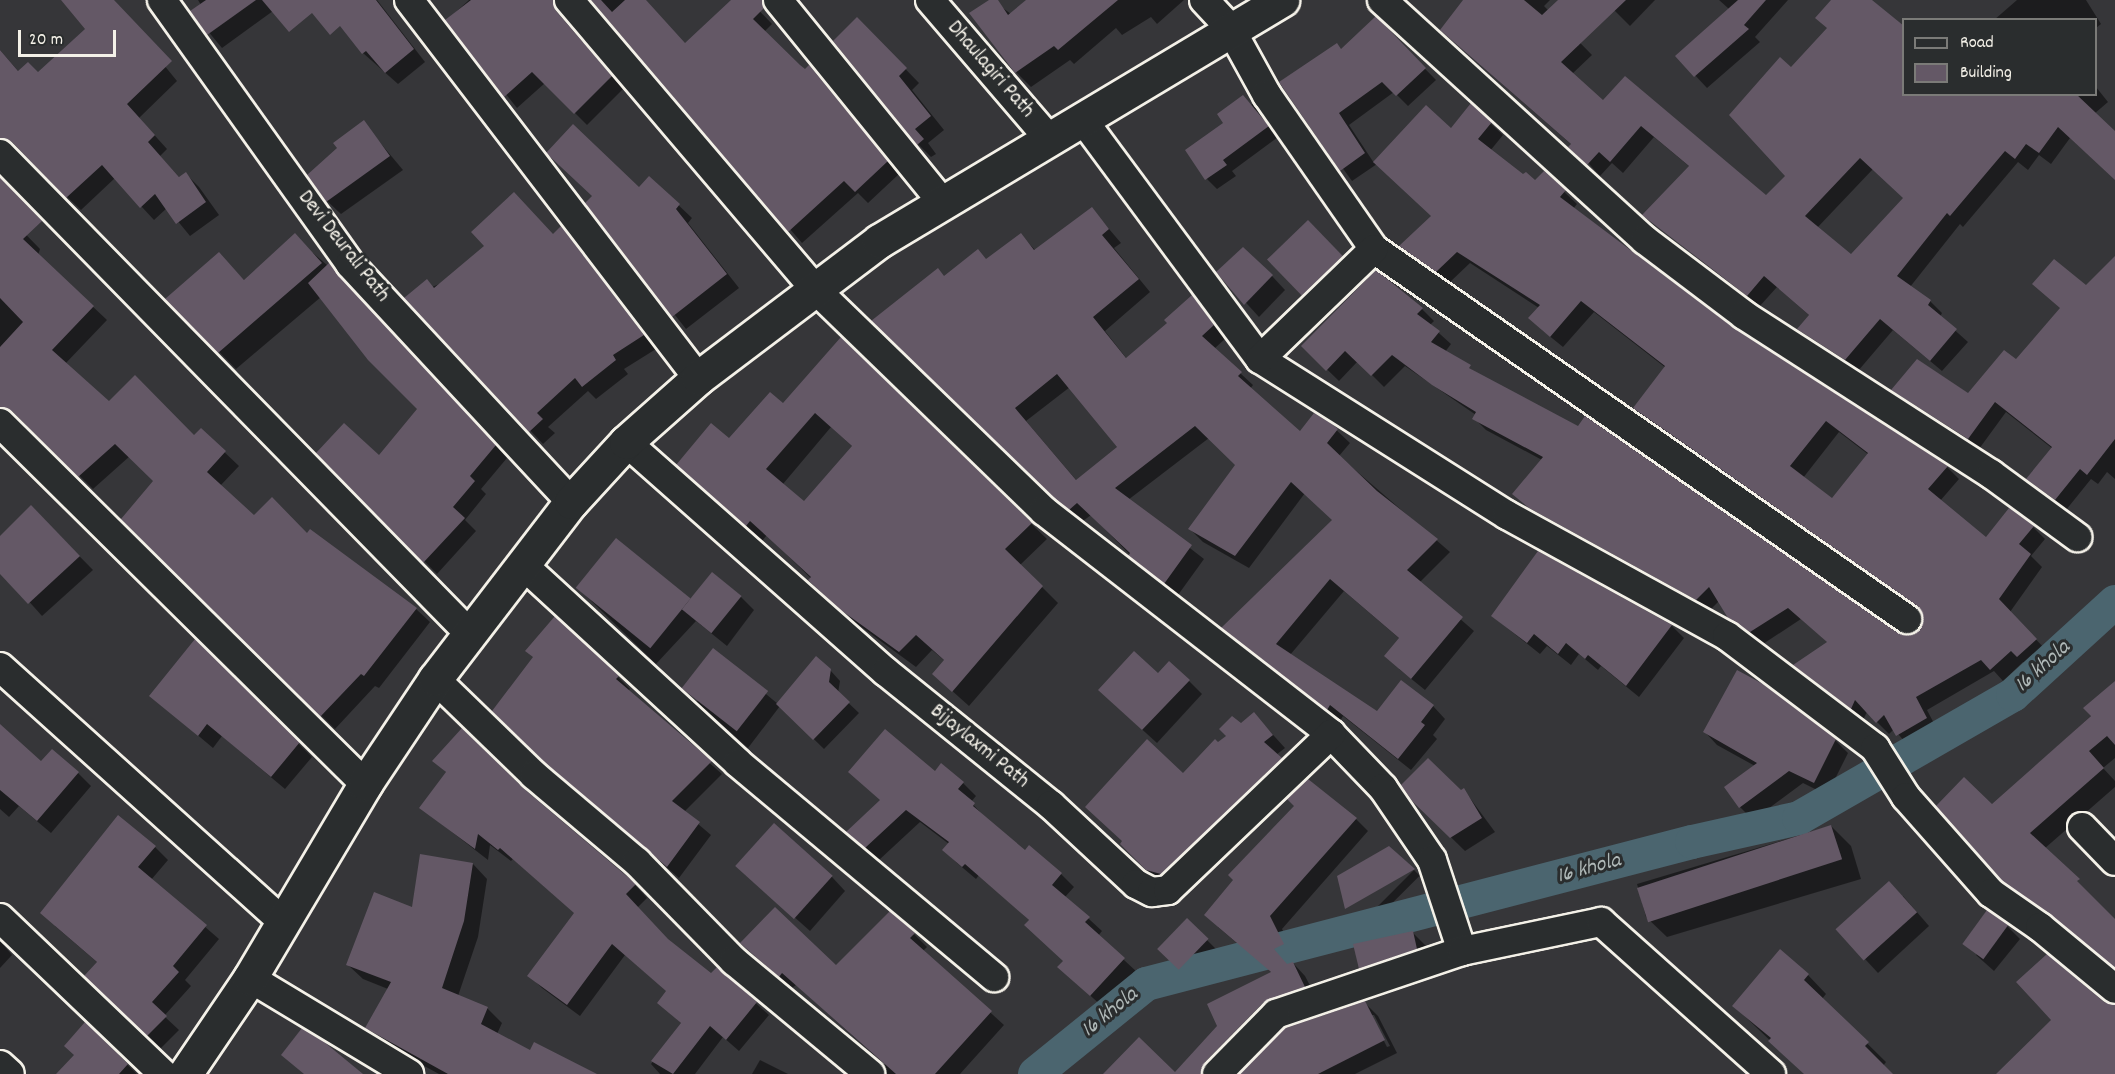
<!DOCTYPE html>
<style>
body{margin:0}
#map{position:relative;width:2115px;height:1074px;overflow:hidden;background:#363639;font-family:Dekko,sans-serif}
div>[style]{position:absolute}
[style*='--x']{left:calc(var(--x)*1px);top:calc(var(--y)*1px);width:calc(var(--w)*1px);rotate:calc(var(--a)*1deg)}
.shadow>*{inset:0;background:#0007;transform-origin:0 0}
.canal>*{height:34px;margin:-17px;padding:0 17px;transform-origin:17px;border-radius:17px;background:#4b656f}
.building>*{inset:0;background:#645866;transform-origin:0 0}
.roads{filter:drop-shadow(2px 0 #f4f1e8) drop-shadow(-2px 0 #f4f1e8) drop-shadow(0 2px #f4f1e8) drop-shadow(0 -2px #f4f1e8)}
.street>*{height:28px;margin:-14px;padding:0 14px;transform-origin:14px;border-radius:14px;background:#2a2d2e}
.secondary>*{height:33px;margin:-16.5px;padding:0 16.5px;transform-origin:16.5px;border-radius:16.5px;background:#2a2d2e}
span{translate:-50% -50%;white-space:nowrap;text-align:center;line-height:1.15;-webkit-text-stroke:6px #2a2d2e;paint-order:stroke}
.street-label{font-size:21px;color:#f4f1e8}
.water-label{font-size:22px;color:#b0b9b8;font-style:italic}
.legend{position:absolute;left:1902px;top:18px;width:195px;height:78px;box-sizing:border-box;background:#2a2d2e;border:2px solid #7b7b78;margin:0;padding:8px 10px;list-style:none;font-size:18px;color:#f4f1e8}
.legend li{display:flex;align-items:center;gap:12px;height:30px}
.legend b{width:30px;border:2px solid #7b7b78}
.scale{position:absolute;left:18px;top:30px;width:98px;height:27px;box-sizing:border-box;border:3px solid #f4f1e8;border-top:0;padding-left:8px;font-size:18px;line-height:21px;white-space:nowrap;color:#f4f1e8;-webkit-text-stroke:4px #2a2d2e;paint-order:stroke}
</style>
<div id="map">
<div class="shadow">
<div style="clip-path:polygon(63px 0,111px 0,177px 81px,139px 118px,167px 149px,160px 156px,180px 178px,186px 174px,199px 187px,219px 215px,190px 236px,167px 208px,154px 220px,115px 178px,81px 210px,0 134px,0 50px,19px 72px,39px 74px,87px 29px)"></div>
<div style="clip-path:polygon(198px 0,265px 0,273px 11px,222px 48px,192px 12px,201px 5px)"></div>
<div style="clip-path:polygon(338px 0,377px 0,425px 62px,398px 84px,363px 53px)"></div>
<div style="clip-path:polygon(469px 0,538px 0,568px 24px,623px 89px,587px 125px,545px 83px,517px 108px,447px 20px)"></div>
<div style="clip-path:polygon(592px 0,645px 0,685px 45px,733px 0,749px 0,772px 24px,764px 32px,805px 71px,809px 67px,822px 79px,899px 174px,868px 203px,858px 193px,802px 243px)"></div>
<div style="clip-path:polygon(992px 0,1011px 14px,1028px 0,1184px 0,1157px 24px,1151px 17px,1122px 35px,1116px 28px,1074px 64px,1070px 60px,1031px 87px,1016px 72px)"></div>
<div style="clip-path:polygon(evenodd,1468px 0,1550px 0,1544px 6px,1592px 55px,1572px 74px,1603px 102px,1766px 197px,1787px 176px,1791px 69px,1828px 29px,1832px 0,1870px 0,1904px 94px,2096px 94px,2096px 87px,2108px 102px,2094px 114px,2115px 133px,2115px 179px,2070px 138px,2051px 164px,2039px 155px,2028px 170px,2018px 162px,1963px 227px,1960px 224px,1910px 287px,1930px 301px,1942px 313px,1940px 317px,1968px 342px,1942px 371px,1893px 330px,1858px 371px,1799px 329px,1810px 316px,1777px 287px,1759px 307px,1644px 215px,1690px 167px,1654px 137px,1623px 173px,1612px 163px,1600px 176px,1572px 145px,1454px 42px,1442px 30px,1468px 0,1873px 169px,1905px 198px,1851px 256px,1817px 228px,1873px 169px)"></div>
<div style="clip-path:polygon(1604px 0,1655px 0,1630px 26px)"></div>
<div style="clip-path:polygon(1719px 0,1788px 0,1755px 37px,1760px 42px,1707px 88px,1677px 56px,1729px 9px)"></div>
<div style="clip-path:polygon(2017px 0,2086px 0,2101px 24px,2096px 28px,2096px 20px,1994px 20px)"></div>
<div style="clip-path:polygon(evenodd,1375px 18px,1436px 80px,1408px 106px,1394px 92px,1349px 125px,1374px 163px,1426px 107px,1451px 130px,1491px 124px,1503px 135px,1490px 151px,1524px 176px,1535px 182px,1544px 173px,1577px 204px,1573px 209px,1733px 329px,1947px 467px,1959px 479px,1940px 501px,1987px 539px,2033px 527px,2045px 539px,2031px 556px,2042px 567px,2010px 612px,2047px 651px,2030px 668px,2023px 662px,2003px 681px,1994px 671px,1927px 710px,1938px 731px,1909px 747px,1894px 729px,1889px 734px,1867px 712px,1863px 720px,1795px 665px,1829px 643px,1801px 619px,1763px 644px,1742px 630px,1719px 601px,1709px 611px,1543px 520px,1514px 494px,1542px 460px,1486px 430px,1474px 418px,1476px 415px,1405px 366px,1384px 387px,1358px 361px,1339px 381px,1303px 346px,1422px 309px,1434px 321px,1430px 325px,1451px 344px,1445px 352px,1478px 374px,1897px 634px,1914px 636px,1922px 629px,1924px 613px,1647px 420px,1635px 408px,1666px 368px,1594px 312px,1563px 347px,1542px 330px,1539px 308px,1470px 263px,1449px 283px,1401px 246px,1433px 217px,1377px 164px,1352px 181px,1281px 83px,1342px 50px,1375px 18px,1839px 432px,1869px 455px,1833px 500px,1803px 478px,1839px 432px)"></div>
<div style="clip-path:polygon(857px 19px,919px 83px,912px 90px,944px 130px,928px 143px,936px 154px,931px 157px,918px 144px)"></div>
<div style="clip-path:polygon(1252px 104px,1278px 137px,1232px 171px,1236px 176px,1217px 189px,1207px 179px)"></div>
<div style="clip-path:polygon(367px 127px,403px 170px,341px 214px,327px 201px)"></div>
<div style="clip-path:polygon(650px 178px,692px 218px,688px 223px,739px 288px,686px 329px,587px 203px,639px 189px)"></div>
<div style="clip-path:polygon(0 208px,40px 249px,38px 255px,107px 320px,65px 364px,110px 403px,195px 437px,201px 430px,239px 466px,220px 486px,254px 517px,308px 535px,416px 609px,430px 622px,379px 688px,375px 686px,335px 729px,123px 519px,155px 481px,130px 456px,93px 489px,27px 424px,10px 420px,0 430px)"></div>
<div style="clip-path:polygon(evenodd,1092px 209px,1121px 243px,1114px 248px,1150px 292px,1105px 331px,1127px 359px,1169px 323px,1192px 297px,1226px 338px,1214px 349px,1253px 385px,1250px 389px,1300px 433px,1331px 425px,1350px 443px,1339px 456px,1450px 552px,1419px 583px,1474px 631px,1425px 690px,1399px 669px,1400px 639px,1344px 591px,1290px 655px,1377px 713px,1433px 706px,1445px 719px,1433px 735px,1437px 739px,1411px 770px,1343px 716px,1340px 721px,1223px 628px,1333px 520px,1305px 493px,1249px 568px,1203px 542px,1190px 529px,1237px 465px,1209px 438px,1128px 500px,1204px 559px,1178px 595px,1143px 568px,1091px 515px,1083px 521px,1070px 511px,874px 321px,945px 277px,987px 261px,1021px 235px,1036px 251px,1092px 209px,1070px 387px,1118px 448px,1077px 481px,1026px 421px,1070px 387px)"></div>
<div style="left:1308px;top:222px;width:68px;height:54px;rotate:45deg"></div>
<div style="clip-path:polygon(561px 228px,656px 349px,624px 369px,628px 374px,596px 399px,588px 391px,548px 427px,555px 433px,543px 444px,406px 298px,553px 236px)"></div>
<div style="clip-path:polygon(313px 253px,341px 277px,507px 458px,481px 489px,486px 494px,465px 520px,476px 531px,437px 574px,318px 453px,379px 457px,419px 409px,321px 297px,236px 369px,167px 299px,219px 254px,245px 281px)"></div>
<div style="clip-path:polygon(1218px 272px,1272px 276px,1285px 290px,1259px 317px)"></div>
<div style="clip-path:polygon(2115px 279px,2115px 479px,2107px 472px,2098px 484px,2091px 479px,2066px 510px,2028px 479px,2053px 449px,2006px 412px,1979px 449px,1893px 390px,1968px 395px,2016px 361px)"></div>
<div style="clip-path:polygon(evenodd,841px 339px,1047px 539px,1020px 565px,1058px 603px,969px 706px,950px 689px,945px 661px,932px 650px,916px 667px,856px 623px,767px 535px,762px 541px,694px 480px,729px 440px,783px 405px,841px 339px,831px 427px,853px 447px,804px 503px,783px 484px,831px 427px)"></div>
<div style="clip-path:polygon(44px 520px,93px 570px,42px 616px,0 569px,0 538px)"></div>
<div style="clip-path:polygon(617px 540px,691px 602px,741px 597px,754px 610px,727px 646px,696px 621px,656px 664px,577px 587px)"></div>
<div style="clip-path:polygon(1538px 553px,1672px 626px,1684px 638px,1639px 697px,1601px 666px,1598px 670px,1579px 654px,1571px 665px,1547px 646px,1540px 654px,1492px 616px)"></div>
<div style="clip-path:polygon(555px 619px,618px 677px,630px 689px,628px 691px,722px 774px,684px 812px,711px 835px,679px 878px,559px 774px,534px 658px)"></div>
<div style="clip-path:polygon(195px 641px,312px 757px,285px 789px,222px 736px,213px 748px,151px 696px)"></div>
<div style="clip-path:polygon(713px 650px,778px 704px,830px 670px,840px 681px,838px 693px,859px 713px,824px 749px,780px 706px,748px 748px,697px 702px)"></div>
<div style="clip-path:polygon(1158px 675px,1189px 681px,1202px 694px,1157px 743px,1114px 704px)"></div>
<div style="clip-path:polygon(2115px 694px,2115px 758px,2103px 768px,2115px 781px,2115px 787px,2044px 849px,2115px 920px,2115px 969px,2003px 880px,1992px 806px)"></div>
<div style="clip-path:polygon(1254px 714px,1285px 748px,1276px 755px,1294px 772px,1160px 883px,1122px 844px,1218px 744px)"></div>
<div style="clip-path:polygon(1705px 732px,1835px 740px,1848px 753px,1827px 795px,1803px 783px,1753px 820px,1740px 807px,1755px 766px,1717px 745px)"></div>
<div style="clip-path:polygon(0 733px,41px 763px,78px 773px,91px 786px,51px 833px,19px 806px,9px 817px,0 809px)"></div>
<div style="clip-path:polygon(434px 761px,522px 789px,635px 885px,647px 898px,637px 908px,670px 943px,711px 975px,717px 969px,769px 1015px,739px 1051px,723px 1037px,695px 1074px,660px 1074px,651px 1064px,682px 1024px,659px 1003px,668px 992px,625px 955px,580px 1016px,542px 988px,529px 975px,575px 913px,513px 859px,511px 861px,490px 845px,488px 860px,421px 808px,447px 773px)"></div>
<div style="clip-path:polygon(935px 774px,963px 783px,976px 796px,971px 802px,986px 819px,1025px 852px,1061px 874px,1074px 887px,1065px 897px,1102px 931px,1098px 936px,1137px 972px,1104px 1008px,1072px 979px,1064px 961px,1030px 921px,979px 875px,976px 879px,957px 863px,944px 850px,949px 844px,920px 822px,879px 860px,848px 832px)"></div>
<div style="clip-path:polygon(1464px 790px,1495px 832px,1465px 851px,1414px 801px)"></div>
<div style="clip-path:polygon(1296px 806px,1356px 819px,1368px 831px,1282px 929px,1296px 957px,1286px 962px,1293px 963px,1305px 976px,1317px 999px,1219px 1074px,1109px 1074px,1175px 1074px,1272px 973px,1218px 927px)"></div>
<div style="clip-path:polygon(1831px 826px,1851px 846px,1861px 879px,1667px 937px,1646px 917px,1637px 884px)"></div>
<div style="clip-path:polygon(155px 847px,168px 860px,151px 880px,219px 939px,185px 980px,191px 986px,164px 1016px,179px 1030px,161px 1048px,99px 989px,98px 963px,55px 926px)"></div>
<div style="clip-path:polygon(473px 864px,487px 879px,478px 937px,458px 996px,487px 1008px,502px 1023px,497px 1034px,531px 1052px,594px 1074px,439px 1074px,382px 1043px,367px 1028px,388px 989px,363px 979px,348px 965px)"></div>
<div style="clip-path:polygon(738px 867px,832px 877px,845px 891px,810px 931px)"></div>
<div style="left:1414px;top:870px;width:8px;height:78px;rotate:45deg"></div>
<div style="clip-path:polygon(1903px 896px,1929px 926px,1878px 973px,1865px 959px)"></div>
<div style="left:1187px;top:920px;width:48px;height:40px;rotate:45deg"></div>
<div style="clip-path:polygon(2007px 926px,2020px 939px,1994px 971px,1976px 955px)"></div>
<div style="clip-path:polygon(1412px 932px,1426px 946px,1430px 962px,1373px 981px,1360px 968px)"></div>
<div style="clip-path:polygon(914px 934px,927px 947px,923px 951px,1004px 1025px,960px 1074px,887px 1074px,883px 1063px,796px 985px,792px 988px,742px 943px,836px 967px)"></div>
<div style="clip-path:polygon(0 941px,12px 955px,0 968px)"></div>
<div style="clip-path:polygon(1808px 975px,1826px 994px,1822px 999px,1886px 1062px,1883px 1066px,1891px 1074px,1805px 1074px,1734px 1006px)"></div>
<div style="clip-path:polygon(evenodd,1365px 1003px,1378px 1016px,1397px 1053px,1355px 1074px,1240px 1074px,1365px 1003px,1371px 1015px,1374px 1015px,1390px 1046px,1387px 1047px,1371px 1015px)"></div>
<div style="clip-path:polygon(85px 1024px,137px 1074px,58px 1074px,76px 1056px)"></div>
<div style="clip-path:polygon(760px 1060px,788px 1074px,752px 1074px)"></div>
</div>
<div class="canal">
<div style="--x:1035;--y:1074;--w:143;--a:-39"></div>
<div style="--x:1146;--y:984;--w:564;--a:-14.58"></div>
<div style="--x:1692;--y:842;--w:110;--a:-12.6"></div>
<div style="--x:1799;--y:818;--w:247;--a:-29.9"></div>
<div style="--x:2013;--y:695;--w:138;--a:-42.4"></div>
</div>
<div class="building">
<div style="clip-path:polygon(61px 0,114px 0,172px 61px,127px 104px,155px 135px,148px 142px,179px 177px,186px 172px,206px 202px,176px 224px,155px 194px,140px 208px,102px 165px,66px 198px,12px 142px,0 138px,0 50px,18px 71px,28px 62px,38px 72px,85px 29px)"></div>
<div style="clip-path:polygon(206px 0,256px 0,207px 35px,190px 11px)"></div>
<div style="clip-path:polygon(262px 0,376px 0,414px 49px,385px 73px,366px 51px,362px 54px,340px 26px,330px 35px,312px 13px,289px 32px)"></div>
<div style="clip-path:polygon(471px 0,553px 0,556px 11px,612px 76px,574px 114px,532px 72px,504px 97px,445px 20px)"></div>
<div style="clip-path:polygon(591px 0,601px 0,612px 12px,625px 0,646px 0,685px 43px,731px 0,762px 0,764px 8px,753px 19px,800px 65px,805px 69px,809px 65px,888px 161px,855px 192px,844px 181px,788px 232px)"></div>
<div style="clip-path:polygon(989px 0,998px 0,1008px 15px,1026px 0,1118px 0,1058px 50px,1054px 46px,1015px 73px,969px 13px)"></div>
<div style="clip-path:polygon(evenodd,1463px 0,1524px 0,1542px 15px,1558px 0,1626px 0,1561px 62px,1603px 100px,1625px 76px,1766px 195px,1785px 176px,1729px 115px,1780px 57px,1791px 67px,1827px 28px,1815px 18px,1831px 0,1872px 0,1904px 26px,1904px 94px,2076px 94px,2115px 131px,2115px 180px,2058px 127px,2039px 153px,2026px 144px,2015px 159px,2005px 151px,1950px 216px,1947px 213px,1897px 276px,1931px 300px,1928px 305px,1957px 329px,1930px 361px,1880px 319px,1845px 360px,1797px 329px,1809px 315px,1764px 276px,1747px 296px,1642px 215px,1689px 166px,1641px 126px,1610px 162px,1599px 152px,1587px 165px,1568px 147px,1571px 144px,1440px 30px,1463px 0,1860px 158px,1903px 198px,1851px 254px,1805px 216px,1860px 158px)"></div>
<div style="clip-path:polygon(1738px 0,1766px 0,1744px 25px,1749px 29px,1694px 77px,1675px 56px)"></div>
<div style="clip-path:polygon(1376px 16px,1426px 68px,1396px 96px,1382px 82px,1339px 113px,1365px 153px,1340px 171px,1279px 82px,1337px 43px,1341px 49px)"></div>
<div style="clip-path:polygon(857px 17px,907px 68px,899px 76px,931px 116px,915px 129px,924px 139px,917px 145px,833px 41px)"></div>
<div style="clip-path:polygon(1243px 95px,1269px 126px,1223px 160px,1227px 165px,1205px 180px,1185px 150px,1223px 123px,1217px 114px)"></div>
<div style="clip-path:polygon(evenodd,1471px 103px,1492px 122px,1478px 139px,1523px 174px,1526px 172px,1535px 180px,1544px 171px,1566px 190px,1560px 197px,1734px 328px,1948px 466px,1928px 489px,1986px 537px,2009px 508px,2034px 526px,2019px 544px,2031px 554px,1999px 599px,2037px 639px,2017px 657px,2011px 651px,1990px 670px,1981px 660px,1916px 697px,1927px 718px,1896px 736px,1884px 715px,1876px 723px,1855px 700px,1851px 709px,1793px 665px,1827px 642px,1788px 608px,1750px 632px,1728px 618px,1709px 587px,1696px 600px,1529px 508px,1512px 494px,1543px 457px,1472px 419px,1476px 412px,1432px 385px,1392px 355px,1371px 376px,1345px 351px,1326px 371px,1301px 346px,1376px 270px,1423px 308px,1417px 314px,1440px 331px,1431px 342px,1471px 365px,1469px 368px,1578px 426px,1585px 416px,1898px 633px,1913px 634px,1921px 628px,1922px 613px,1916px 605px,1633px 408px,1665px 366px,1581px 301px,1550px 337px,1528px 318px,1540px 305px,1457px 252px,1436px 272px,1399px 246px,1431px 216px,1373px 162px,1426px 105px,1451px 128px,1471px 103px,1826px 421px,1868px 453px,1832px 498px,1790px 466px,1826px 421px)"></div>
<div style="clip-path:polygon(364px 120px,390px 156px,326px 202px,307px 175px,337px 148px,333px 143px)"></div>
<div style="clip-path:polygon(573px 124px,639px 187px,649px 176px,680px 204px,676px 209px,727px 274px,672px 317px,585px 203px,592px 196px,546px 153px)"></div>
<div style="clip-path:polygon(0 178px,42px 221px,23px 239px,94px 306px,52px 350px,109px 401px,135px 375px,194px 435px,201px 428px,226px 451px,207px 472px,254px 515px,272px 497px,307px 533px,310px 529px,417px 608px,364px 676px,361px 674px,320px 717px,121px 519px,153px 481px,115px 444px,78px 477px,12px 411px,0 407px,0 347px,23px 322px,0 298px)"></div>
<div style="clip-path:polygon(514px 192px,553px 234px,561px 226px,644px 335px,613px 355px,616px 360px,582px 387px,575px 378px,537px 413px,543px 419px,529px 432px,404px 298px,427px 279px,434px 288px,484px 246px,471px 232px)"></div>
<div style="clip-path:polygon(evenodd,1092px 207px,1109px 229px,1102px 235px,1139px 279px,1093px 317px,1126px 358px,1167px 323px,1164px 320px,1192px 295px,1214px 325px,1202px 336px,1242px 372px,1238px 376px,1300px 431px,1314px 413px,1332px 424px,1338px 429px,1327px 443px,1377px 491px,1438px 539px,1407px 570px,1463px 617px,1411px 679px,1384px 656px,1399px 638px,1330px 579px,1276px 644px,1377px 711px,1401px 680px,1434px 705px,1421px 722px,1425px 725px,1398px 759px,1330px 705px,1327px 710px,1221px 628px,1332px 520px,1291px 482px,1235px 556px,1188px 529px,1235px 465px,1195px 426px,1115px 488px,1192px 545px,1164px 584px,1128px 556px,1130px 553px,1077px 503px,1069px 510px,1055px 499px,871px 321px,938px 268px,944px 276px,978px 249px,986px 259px,1021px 233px,1034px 250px,1092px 207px,1057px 374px,1117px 447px,1076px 480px,1015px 408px,1057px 374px)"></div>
<div style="left:1308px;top:220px;width:50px;height:57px;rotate:46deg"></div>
<div style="clip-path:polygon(295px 233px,322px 263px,218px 353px,165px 299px,219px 252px,244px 280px)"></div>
<div style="clip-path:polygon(1243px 247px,1273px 275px,1244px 305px,1216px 272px)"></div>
<div style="clip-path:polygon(2115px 256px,2115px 439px,2087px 475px,2080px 469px,2055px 500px,2026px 479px,2052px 447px,1995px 402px,1968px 439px,1891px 390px,1917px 359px,1968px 393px,2004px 350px,2016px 359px,2060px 308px,2032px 284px,2054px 259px,2086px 285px)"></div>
<div style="clip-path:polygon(329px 263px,496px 445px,470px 476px,475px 481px,453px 507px,465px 518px,423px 563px,316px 453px,344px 423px,379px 455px,417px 409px,368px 360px,308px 283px)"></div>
<div style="clip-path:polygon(evenodd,841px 337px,1032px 523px,1005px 549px,1043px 586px,952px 692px,932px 674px,944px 660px,916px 635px,899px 652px,838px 608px,808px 580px,811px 577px,750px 521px,746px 526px,676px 465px,711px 423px,729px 438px,770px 392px,783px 403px,841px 337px,815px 413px,852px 446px,804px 501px,766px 469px,815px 413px)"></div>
<div style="clip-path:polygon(31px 505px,80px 556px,28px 604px,0 574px,0 536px)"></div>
<div style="left:616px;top:538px;width:96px;height:64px;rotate:39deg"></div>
<div style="clip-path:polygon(1538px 551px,1672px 625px,1626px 686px,1588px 655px,1585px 659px,1566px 643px,1558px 654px,1534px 634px,1527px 643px,1491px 616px)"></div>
<div style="left:712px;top:572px;width:38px;height:48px;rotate:39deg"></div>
<div style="clip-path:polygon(555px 616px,619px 676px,616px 679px,712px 761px,672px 801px,700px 822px,667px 867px,545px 763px,492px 711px,533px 657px,525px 651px)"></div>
<div style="clip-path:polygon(195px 639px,300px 742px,271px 777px,207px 724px,198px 736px,149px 696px)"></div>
<div style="left:713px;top:648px;width:70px;height:51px;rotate:38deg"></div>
<div style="clip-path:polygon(1134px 651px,1158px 673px,1169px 661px,1190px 680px,1142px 730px,1098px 690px)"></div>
<div style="clip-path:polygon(816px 656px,831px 669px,829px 682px,850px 702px,813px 740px,776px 704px)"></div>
<div style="clip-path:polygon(1737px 670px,1763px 684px,1836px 739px,1814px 783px,1789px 771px,1739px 808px,1724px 787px,1757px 763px,1703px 732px)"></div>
<div style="clip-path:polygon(2115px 681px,2115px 745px,2107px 736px,2089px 751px,2104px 768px,2030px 833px,2080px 879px,2077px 881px,2115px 919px,2115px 968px,2002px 881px,1936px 806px,1964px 777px,1992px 804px,2091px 716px,2083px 708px)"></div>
<div style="clip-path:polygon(1254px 712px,1273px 735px,1264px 742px,1282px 758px,1161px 874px,1146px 870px,1120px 844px,1122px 841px,1085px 807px,1147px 739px,1183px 773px,1215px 739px,1218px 742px,1226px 736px,1219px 729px,1232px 716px,1241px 723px)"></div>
<div style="clip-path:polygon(0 724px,41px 761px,52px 749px,79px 772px,37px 821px,0 790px)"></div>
<div style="clip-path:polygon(462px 728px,523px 788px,636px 884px,626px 894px,668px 939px,711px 973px,717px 967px,757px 1002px,726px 1040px,710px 1026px,673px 1074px,651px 1061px,681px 1023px,657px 1003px,666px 991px,612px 944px,567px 1005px,527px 976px,574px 913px,500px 848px,498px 850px,478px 834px,475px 849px,419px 808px,446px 772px,432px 761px)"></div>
<div style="clip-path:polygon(885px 729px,935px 771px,941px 763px,964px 782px,958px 789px,975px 803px,973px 806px,1025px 850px,1029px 845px,1062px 873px,1052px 885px,1090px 917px,1085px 922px,1125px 958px,1090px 996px,1057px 967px,1063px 961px,1024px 925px,1029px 920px,965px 864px,962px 867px,942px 850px,949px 842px,906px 810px,865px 848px,846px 832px,880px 800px,848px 772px)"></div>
<div style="clip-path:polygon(1428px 758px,1461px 790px,1464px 788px,1482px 818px,1450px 838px,1413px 802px,1401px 785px)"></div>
<div style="clip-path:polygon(1308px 779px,1357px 818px,1270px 916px,1284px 944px,1274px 949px,1287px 964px,1293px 962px,1305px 987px,1264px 1002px,1205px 1062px,1201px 1074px,1103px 1074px,1139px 1037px,1175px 1072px,1217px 1026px,1207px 1004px,1271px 972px,1204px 915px,1233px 880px,1228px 875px,1294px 806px,1287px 799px)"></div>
<div style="clip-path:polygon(118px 815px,156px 846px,138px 867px,207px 925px,173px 966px,179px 972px,152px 1002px,167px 1016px,147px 1036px,84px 976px,97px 962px,40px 913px)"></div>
<div style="left:774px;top:823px;width:79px;height:58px;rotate:42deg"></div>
<div style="left:1831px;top:825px;width:36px;height:204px;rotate:72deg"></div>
<div style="clip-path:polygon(1389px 846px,1415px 869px,1345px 909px,1337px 876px)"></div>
<div style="clip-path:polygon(420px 854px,473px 863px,464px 921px,442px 988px,488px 1007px,481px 1024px,530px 1050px,534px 1042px,597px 1074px,448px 1074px,365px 1028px,391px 982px,346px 965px,374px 892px,412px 907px)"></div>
<div style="left:1889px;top:881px;width:42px;height:72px;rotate:48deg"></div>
<div style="clip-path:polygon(775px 907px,836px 965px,890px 911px,915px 933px,910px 938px,992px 1011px,935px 1074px,896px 1074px,782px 973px,779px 977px,740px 943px)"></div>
<div style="left:1987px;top:910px;width:26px;height:42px;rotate:36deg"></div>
<div style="left:1187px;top:918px;width:30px;height:43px;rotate:44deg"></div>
<div style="clip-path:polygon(1413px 931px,1417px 949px,1359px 969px,1353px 944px)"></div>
<div style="clip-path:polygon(1780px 949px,1809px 974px,1804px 980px,1869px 1042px,1865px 1046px,1893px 1074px,1804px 1074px,1768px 1041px,1771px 1038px,1732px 1006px)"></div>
<div style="clip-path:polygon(2047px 954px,2104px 1002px,2115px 1005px,2115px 1074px,1996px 1074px,2051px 1020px,2016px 982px)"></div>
<div style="clip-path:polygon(1365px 1001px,1385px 1040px,1318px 1074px,1240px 1074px,1285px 1028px)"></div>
<div style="clip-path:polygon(85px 1022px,128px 1064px,119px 1074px,56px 1074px,74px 1055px,64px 1046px)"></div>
<div style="clip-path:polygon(302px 1028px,323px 1041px,363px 1074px,304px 1074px,281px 1055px)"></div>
</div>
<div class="roads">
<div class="street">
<div style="--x:162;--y:0;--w:324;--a:54.5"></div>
<div style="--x:350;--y:264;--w:325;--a:47.1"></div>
<div style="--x:409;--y:0;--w:476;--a:52.6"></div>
<div style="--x:569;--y:0;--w:382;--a:49.6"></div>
<div style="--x:817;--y:291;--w:316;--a:44.1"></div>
<div style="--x:1044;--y:511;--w:363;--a:37.8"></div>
<div style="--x:1331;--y:734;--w:75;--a:46.1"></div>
<div style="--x:1383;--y:788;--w:87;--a:55.8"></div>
<div style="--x:1432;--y:860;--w:96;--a:71.8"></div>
<div style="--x:1462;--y:951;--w:196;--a:161.3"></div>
<div style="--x:1276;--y:1014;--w:84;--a:134.5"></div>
<div style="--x:778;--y:0;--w:262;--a:50.9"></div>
<div style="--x:930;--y:0;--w:184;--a:49.4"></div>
<div style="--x:1204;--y:0;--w:38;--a:47"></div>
<div style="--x:1230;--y:28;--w:77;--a:61.1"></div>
<div style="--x:1267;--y:95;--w:188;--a:55.2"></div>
<div style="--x:1374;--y:249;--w:649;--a:34.77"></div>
<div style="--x:1382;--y:0;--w:356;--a:42.4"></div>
<div style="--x:1645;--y:240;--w:124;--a:37.1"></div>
<div style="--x:1744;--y:315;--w:294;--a:32.8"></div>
<div style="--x:1991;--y:474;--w:107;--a:36.2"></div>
<div style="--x:1083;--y:120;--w:297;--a:53.5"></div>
<div style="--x:1260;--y:359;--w:292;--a:32.3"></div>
<div style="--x:1507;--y:515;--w:251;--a:28.8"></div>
<div style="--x:1727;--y:636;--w:186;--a:37.1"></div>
<div style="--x:1875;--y:748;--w:58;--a:57.7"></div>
<div style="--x:1906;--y:797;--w:128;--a:48.5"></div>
<div style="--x:1991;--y:893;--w:60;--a:34.8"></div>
<div style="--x:2040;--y:927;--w:97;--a:39.6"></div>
<div style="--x:0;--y:154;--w:669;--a:45.61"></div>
<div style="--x:1260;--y:359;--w:158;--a:-44"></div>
<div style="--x:0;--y:423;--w:513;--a:44.68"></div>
<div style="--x:626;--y:442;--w:347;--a:41.5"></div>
<div style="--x:886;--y:672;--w:212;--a:38.9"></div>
<div style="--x:1051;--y:805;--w:116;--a:42.9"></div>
<div style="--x:1136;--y:884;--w:18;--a:27"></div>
<div style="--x:1152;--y:892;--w:16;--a:-7"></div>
<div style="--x:1168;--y:890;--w:226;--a:-43.7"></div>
<div style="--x:523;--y:565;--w:292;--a:42.6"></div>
<div style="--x:738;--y:763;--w:334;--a:39.9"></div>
<div style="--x:0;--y:667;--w:380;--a:42"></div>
<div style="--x:435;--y:679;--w:138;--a:44.1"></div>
<div style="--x:534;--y:775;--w:135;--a:40.2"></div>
<div style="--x:637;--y:862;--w:139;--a:45.6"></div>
<div style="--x:734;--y:961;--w:177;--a:39.7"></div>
<div style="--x:2082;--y:827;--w:47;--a:45.9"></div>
<div style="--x:0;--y:918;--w:226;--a:43.7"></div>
<div style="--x:1462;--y:951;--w:142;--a:-11.8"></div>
<div style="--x:1601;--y:922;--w:228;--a:41.8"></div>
<div style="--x:250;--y:978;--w:186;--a:31.1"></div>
<div style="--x:0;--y:1065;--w:13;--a:42"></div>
</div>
<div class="secondary">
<div style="--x:185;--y:1074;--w:116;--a:-55.9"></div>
<div style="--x:250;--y:978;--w:226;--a:-59.3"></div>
<div style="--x:365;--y:784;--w:126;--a:-56.3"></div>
<div style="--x:435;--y:679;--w:223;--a:-52.5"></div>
<div style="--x:571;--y:502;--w:81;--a:-47.5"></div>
<div style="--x:626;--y:442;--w:96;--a:-41.6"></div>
<div style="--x:698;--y:378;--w:227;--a:-37.1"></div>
<div style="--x:879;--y:241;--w:470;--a:-30.9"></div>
</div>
</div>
<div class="street-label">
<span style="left:990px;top:70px;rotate:49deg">Dhaulagiri Path</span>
<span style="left:343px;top:247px;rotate:52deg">Devi Deurali Path</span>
<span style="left:979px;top:747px;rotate:39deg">Bijaylaxmi Path</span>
</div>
<div class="water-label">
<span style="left:2043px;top:667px;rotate:-42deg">16 khola</span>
<span style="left:1589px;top:869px;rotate:-15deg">16 khola</span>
<span style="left:1110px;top:1013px;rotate:-39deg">16 khola</span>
</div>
<ul class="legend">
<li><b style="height:8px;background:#2a2d2e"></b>Road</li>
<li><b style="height:16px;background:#645866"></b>Building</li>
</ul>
<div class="scale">20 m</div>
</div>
